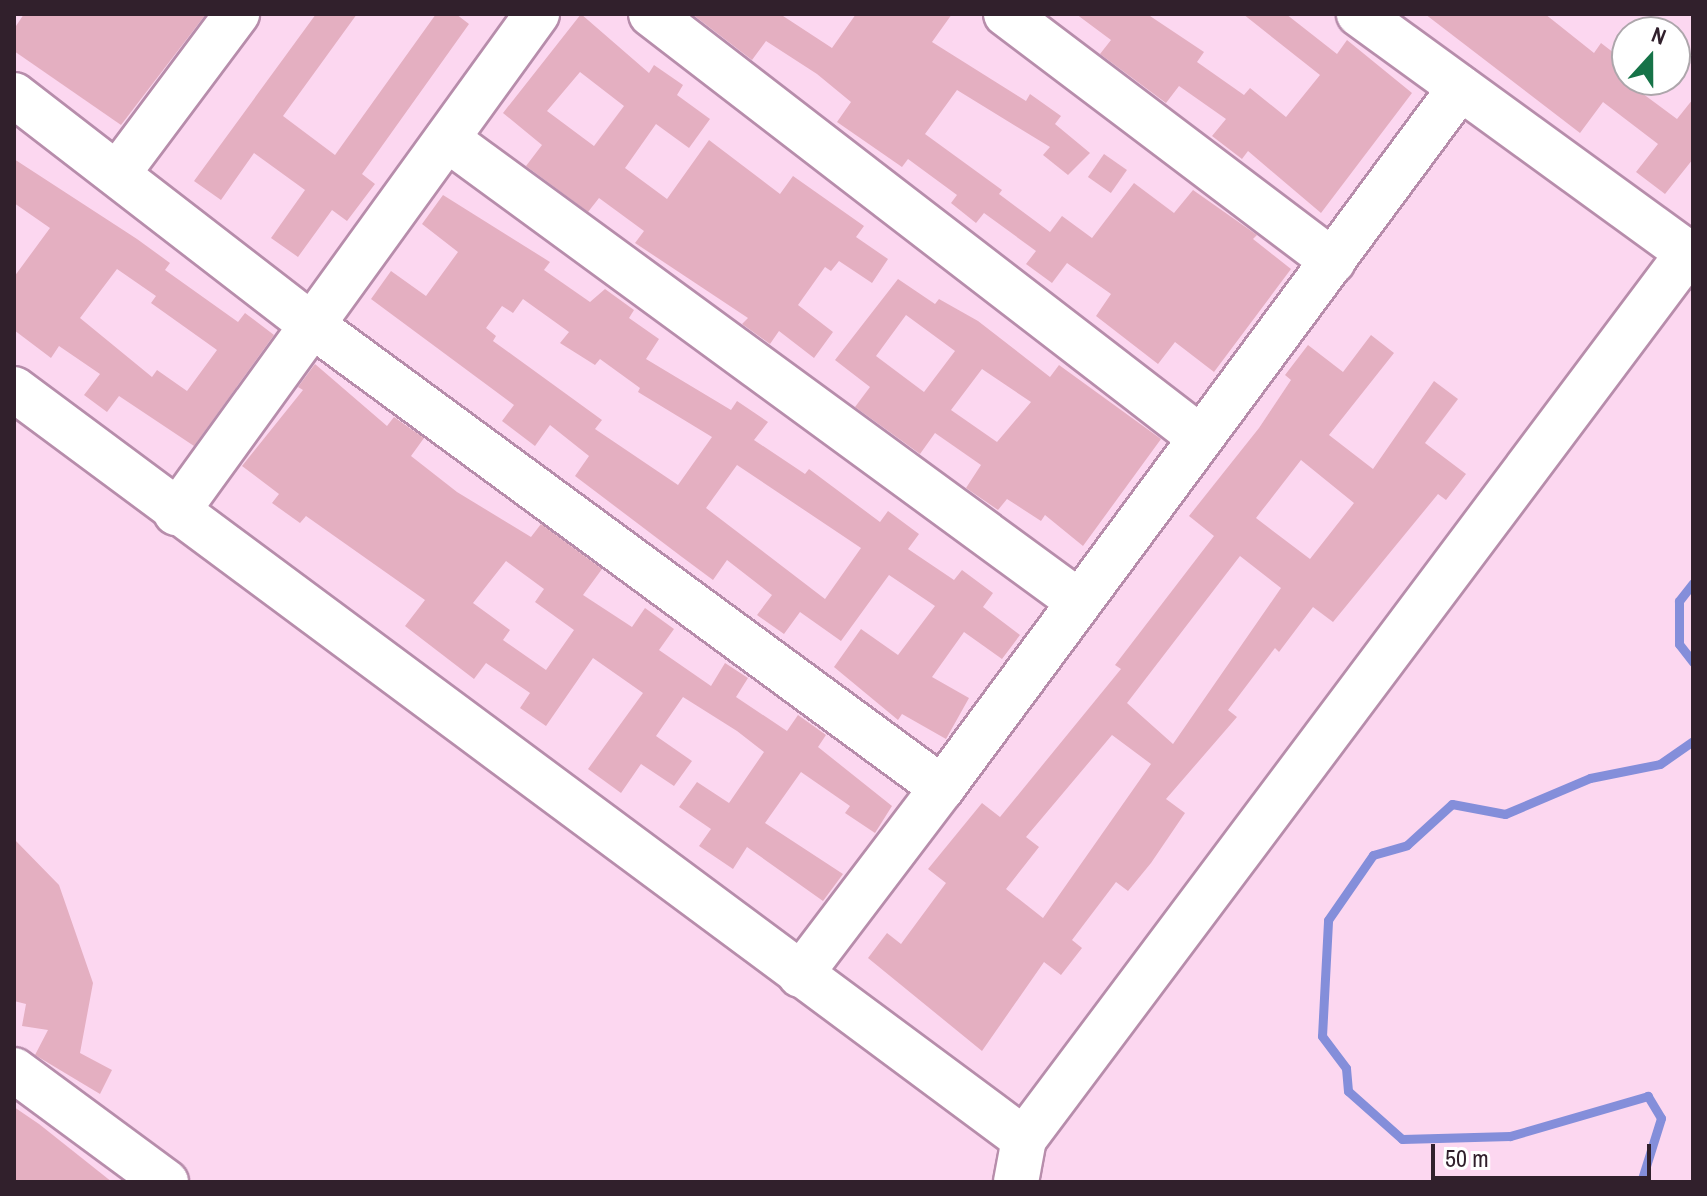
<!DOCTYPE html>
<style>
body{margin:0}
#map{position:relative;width:1707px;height:1196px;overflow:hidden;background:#fcd7f0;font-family:"Archivo Narrow",sans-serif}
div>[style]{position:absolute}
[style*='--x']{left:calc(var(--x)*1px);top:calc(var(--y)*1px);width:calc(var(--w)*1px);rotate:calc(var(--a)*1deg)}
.stream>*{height:9px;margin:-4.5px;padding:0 4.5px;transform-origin:4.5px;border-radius:4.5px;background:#848eda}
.building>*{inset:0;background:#e4afc1;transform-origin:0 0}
.roads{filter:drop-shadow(2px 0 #b78dab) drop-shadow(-2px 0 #b78dab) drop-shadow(0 2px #b78dab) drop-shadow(0 -2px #b78dab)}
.minor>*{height:44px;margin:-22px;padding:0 22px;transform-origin:22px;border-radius:22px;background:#fff}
span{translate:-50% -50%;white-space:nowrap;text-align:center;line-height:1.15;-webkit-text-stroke:6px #fff;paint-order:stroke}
.frame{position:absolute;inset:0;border:16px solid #31202c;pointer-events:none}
.north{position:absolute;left:1611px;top:16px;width:80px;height:80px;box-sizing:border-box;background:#fff;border:2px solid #ada6ab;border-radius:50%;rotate:21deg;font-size:22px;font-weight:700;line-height:32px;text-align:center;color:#31202c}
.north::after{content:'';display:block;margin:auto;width:28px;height:36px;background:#167348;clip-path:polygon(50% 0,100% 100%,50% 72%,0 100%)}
.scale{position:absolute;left:1431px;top:1144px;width:220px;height:36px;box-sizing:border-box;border:4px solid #31202c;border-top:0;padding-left:10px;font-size:24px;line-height:28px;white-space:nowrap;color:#31202c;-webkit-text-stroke:6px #fff;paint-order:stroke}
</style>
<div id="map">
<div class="stream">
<div style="--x:1693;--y:583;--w:23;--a:128"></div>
<div style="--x:1679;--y:601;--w:43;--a:90"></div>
<div style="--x:1679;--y:644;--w:23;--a:52"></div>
<div style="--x:1641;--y:1182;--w:67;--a:-72.6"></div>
<div style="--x:1661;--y:1118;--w:26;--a:-121"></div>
<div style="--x:1648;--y:1096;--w:144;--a:163.8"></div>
<div style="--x:1510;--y:1136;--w:108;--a:178.4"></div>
<div style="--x:1402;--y:1139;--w:72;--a:-138.4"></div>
<div style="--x:1348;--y:1091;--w:23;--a:-95"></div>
<div style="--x:1346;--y:1068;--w:40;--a:-127"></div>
<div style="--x:1322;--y:1036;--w:116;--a:-87"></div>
<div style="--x:1328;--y:920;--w:79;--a:-55.3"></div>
<div style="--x:1373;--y:855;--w:35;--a:-16"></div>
<div style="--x:1407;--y:845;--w:61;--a:-42.3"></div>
<div style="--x:1452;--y:804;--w:54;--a:10.7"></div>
<div style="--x:1505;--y:814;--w:92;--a:-23"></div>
<div style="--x:1590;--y:778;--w:71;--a:-11.3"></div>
<div style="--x:1660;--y:764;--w:40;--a:-34.9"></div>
</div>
<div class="building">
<div style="clip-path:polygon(24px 14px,206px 14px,121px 125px,14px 51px,14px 29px)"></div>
<div style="clip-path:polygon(316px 14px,357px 14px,283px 116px,335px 155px,436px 14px,456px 14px,469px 24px,362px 174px,375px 184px,347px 221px,332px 210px,298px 257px,271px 238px,305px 190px,254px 153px,221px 200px,194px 181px)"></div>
<div style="clip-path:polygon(evenodd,581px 14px,649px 73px,654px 65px,683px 85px,677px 95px,710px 119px,689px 148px,656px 124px,625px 168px,667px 199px,709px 140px,780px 194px,793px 176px,864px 226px,856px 237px,888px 259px,872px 283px,839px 261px,831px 271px,825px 267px,798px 305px,833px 332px,814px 358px,779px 331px,770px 344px,742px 324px,748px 318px,635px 243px,644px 231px,599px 198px,588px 212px,526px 166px,542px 145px,503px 113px,581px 14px,580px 72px,624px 106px,594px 146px,547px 111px,580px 72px)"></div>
<div style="clip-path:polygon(692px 14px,780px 14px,832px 48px,856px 14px,952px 14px,932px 42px,1026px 101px,1030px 94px,1061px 116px,1055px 124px,1090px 153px,1068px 175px,1043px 155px,1050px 147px,957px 90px,925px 134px,1002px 190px,999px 194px,1050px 232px,1062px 216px,1092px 238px,1134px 183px,1174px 213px,1193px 190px,1257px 235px,1253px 239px,1291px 269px,1214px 372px,1175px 342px,1158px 364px,1096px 316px,1111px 294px,1067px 263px,1052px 283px,1026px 264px,1036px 251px,984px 213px,976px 223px,951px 203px,957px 195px,908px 159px,902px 167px,837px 122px,851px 102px,817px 74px,766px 41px,752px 60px)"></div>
<div style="clip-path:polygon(1076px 14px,1147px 14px,1204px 52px,1197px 62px,1244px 95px,1250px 88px,1286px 117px,1320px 75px,1243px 14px,1286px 14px,1337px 54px,1347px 40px,1412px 93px,1321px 213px,1248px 151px,1242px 159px,1212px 136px,1226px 119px,1179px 86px,1166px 103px,1100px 54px,1111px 40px)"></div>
<div style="clip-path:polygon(1425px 14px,1545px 14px,1594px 53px,1601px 43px,1627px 63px,1627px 82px,1677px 119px,1693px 99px,1693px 159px,1665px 194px,1636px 172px,1658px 144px,1603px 102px,1580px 133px)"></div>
<div style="left:1104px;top:154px;width:28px;height:28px;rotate:35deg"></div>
<div style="clip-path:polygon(evenodd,14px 159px,137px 239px,170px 263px,165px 270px,238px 322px,245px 313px,274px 335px,194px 446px,119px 396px,107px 412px,84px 395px,100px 374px,59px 346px,51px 358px,14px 330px,14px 277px,50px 228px,14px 203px,14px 159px,117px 269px,156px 296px,151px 303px,217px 350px,187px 391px,157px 370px,152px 377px,80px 318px,117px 269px)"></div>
<div style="clip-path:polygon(evenodd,443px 195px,550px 262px,544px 270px,590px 302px,605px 289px,634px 310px,629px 318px,659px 339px,646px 359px,731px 410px,737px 401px,768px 422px,754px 440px,805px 474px,809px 469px,880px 522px,888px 511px,919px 534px,908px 549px,954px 580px,962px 570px,993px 593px,983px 607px,1020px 635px,1002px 659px,964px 632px,932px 677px,969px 698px,946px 739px,902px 714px,898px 720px,834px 667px,861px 629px,898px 655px,935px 606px,889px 575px,841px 641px,800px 612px,784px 634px,757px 615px,772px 595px,727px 560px,713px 580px,682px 557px,575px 476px,589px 456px,550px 425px,535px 446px,502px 421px,514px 405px,371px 299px,391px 271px,426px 296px,458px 252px,422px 224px,443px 195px,523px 299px,569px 332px,560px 343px,595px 365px,600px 359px,640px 388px,638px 392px,712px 437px,678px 485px,595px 429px,602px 420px,493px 341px,496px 336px,486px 328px,502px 306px,513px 313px,523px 299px,443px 195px,737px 465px,861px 548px,825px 599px,706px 508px,737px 465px)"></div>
<div style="clip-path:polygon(evenodd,898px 279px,935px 304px,939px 299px,978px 321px,1050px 377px,1059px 365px,1161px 439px,1083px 546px,1045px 515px,1041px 521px,1007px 499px,998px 510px,966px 488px,981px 465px,935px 433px,920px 454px,855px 407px,870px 387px,835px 360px,898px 279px,906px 315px,955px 351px,924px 392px,876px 356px,906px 315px,898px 279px,982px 369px,1031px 402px,997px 442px,951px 410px,982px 369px)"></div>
<div style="clip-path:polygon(evenodd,1371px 335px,1394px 353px,1329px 435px,1373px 469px,1434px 381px,1458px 399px,1425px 443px,1466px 474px,1446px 500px,1438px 494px,1333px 622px,1313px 607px,1279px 652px,1275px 648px,1228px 710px,1237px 717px,1166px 799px,1185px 813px,1151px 863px,1128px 891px,1116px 882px,1072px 940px,1082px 948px,1061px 975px,1044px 962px,982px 1051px,868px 958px,887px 933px,901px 944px,946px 883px,928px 869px,982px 803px,1000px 817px,1121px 669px,1115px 665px,1214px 536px,1189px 516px,1259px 428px,1291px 380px,1285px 375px,1308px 345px,1343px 372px,1371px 335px,1301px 460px,1354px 503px,1310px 559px,1256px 518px,1301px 460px,1371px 335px,1240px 556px,1281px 588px,1173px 744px,1127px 703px,1240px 556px,1371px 335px,1112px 735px,1151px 764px,1043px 918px,1006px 889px,1039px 847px,1026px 837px,1112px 735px)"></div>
<div style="clip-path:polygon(evenodd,315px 364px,387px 426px,394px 417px,424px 438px,411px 456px,457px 492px,531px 537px,541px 524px,602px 569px,583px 595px,632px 627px,645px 608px,674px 629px,659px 650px,711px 686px,725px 663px,748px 678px,736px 697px,787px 731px,798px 715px,826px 735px,818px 747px,892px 806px,875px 833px,845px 813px,850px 806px,801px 772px,765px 823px,843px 874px,823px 901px,747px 847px,733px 869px,699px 846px,711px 829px,679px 807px,697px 782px,729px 803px,764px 752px,737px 731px,683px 697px,656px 736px,692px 761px,674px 786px,641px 764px,621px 793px,588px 769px,643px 693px,593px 658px,546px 726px,520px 708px,530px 693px,486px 663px,474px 679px,405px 626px,425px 600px,306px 516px,300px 523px,272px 503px,279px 494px,242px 466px,303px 390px,298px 387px,315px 364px,506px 561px,544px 589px,535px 602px,574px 630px,546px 670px,503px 640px,510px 630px,473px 603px,506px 561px)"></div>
<div style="clip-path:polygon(14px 839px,59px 885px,93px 983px,80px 1053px,112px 1070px,100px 1094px,35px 1055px,48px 1030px,22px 1026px,26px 1004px,14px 1001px)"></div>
<div style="clip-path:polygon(14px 1107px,39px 1124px,112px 1182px,14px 1182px)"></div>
</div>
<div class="roads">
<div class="minor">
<div style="--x:651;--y:14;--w:694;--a:37.63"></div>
<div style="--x:1006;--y:14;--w:410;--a:37.1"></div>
<div style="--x:14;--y:95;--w:376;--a:37.7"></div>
<div style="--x:312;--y:325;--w:782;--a:36.31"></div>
<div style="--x:942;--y:788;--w:871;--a:-53.5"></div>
<div style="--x:447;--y:139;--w:782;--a:36.21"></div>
<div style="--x:118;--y:173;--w:199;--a:-53.2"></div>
<div style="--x:14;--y:389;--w:1258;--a:36.6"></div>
<div style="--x:1024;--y:1139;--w:1107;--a:-53.15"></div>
<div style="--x:1688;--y:253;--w:407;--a:-144"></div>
<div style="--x:176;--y:513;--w:616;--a:-54.12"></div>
<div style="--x:800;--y:975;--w:235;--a:-52.8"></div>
<div style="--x:14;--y:1070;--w:189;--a:36.4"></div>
<div style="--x:1016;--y:1182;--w:44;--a:-79.5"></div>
</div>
</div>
<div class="frame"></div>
<div class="north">N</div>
<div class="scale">50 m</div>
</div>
